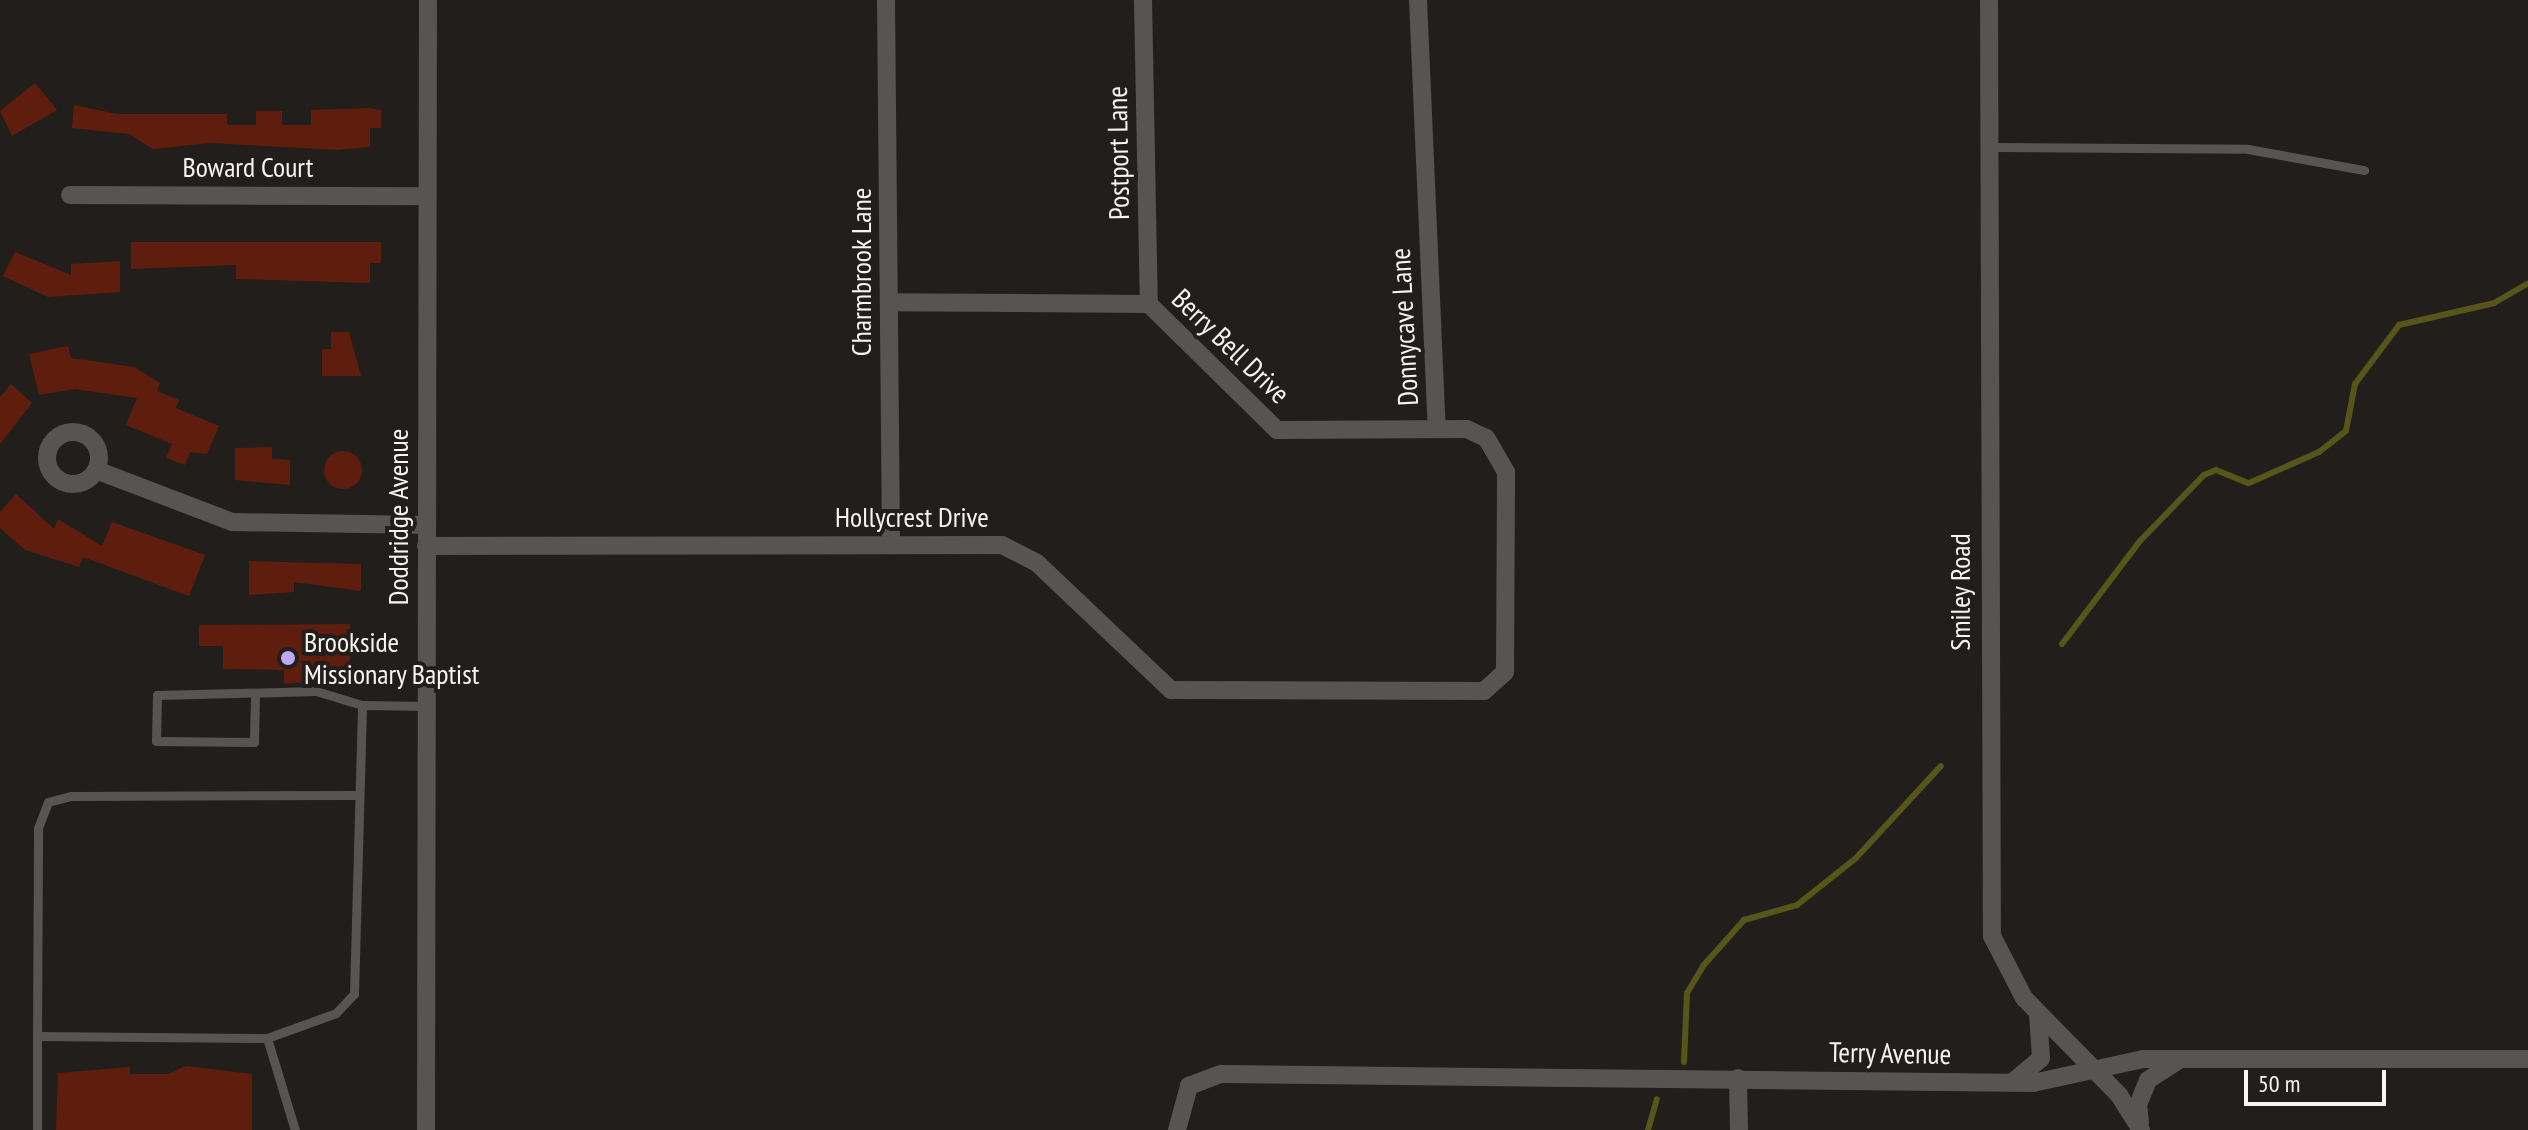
<!DOCTYPE html>
<style>
body{margin:0}
#map{position:relative;width:2528px;height:1130px;overflow:hidden;background:#221e1b;font-family:"PT Sans Narrow",sans-serif}
div>[style]{position:absolute}
[style*='--x']{left:calc(var(--x)*1px);top:calc(var(--y)*1px);width:calc(var(--w)*1px);rotate:calc(var(--a)*1deg)}
.stream>*{height:6px;margin:-3px;padding:0 3px;transform-origin:3px;border-radius:3px;background:#56551a}
.building>*{inset:0;background:#5f1e0d}
.round{border-radius:50%}
.lane>*{height:9px;margin:-4.5px;padding:0 4.5px;transform-origin:4.5px;border-radius:4.5px;background:#565553}
.street>*{height:18px;margin:-9px;padding:0 9px;transform-origin:9px;border-radius:9px;background:#565553}
.street>.ring{margin:-9px;padding:0;box-sizing:content-box;background:none;border:18px solid #565553;border-radius:50%}
.dots>*{width:22px;height:22px;translate:-50% -50%;box-sizing:border-box;border:4px solid #221e1b;border-radius:50%}
span{translate:-50% -50%;white-space:nowrap;text-align:center;line-height:1.15;-webkit-text-stroke:8px #221e1b;paint-order:stroke}
.street-label{font-size:28px;color:#f7f4f2}
.poi-label{font-size:28px;color:#f7f4f2}
.left{translate:0 -50%;text-align:left}
.scale{position:absolute;left:2244px;top:1070px;width:142px;height:36px;box-sizing:border-box;border:4px solid #f7f4f2;border-top:0;padding-left:10px;font-size:24px;line-height:28px;white-space:nowrap;color:#f7f4f2;-webkit-text-stroke:6px #221e1b;paint-order:stroke}
</style>
<div id="map">
<div class="stream">
<div style="--x:2062;--y:644;--w:129;--a:-52.9"></div>
<div style="--x:2140;--y:541;--w:92;--a:-45.9"></div>
<div style="--x:2204;--y:475;--w:13;--a:-23"></div>
<div style="--x:2216;--y:470;--w:35;--a:22"></div>
<div style="--x:2249;--y:483;--w:77;--a:-23.9"></div>
<div style="--x:2319;--y:452;--w:34;--a:-38"></div>
<div style="--x:2346;--y:431;--w:48;--a:-79.2"></div>
<div style="--x:2355;--y:384;--w:74;--a:-53.3"></div>
<div style="--x:2399;--y:325;--w:98;--a:-13"></div>
<div style="--x:2494;--y:303;--w:39;--a:-30"></div>
<div style="--x:1684;--y:1062;--w:69;--a:-87.5"></div>
<div style="--x:1687;--y:993;--w:31;--a:-59"></div>
<div style="--x:1703;--y:966;--w:62;--a:-48.3"></div>
<div style="--x:1744;--y:920;--w:55;--a:-15.8"></div>
<div style="--x:1797;--y:905;--w:75;--a:-38.5"></div>
<div style="--x:1856;--y:858;--w:125;--a:-47.3"></div>
<div style="--x:1648;--y:1130;--w:32;--a:-74"></div>
</div>
<div class="building">
<div style="clip-path:polygon(35px 83px,57px 110px,12px 136px,0 111px)"></div>
<div style="clip-path:polygon(74px 105px,117px 114px,227px 114px,227px 125px,256px 125px,256px 111px,282px 111px,282px 125px,311px 125px,311px 110px,370px 108px,381px 110px,381px 128px,370px 128px,370px 147px,337px 150px,210px 143px,153px 149px,129px 134px,72px 128px)"></div>
<div style="clip-path:polygon(131px 242px,381px 242px,381px 263px,370px 263px,370px 283px,236px 279px,236px 265px,131px 269px)"></div>
<div style="clip-path:polygon(15px 252px,71px 275px,71px 264px,120px 261px,120px 292px,48px 297px,3px 276px)"></div>
<div style="clip-path:polygon(331px 332px,349px 332px,361px 376px,322px 376px,322px 349px,331px 349px)"></div>
<div style="clip-path:polygon(68px 346px,71px 358px,134px 367px,160px 383px,157px 391px,179px 400px,176px 408px,219px 426px,207px 454px,190px 452px,185px 465px,166px 458px,172px 444px,126px 425px,137px 398px,75px 389px,39px 395px,29px 354px)"></div>
<div style="clip-path:polygon(11px 384px,32px 403px,0 444px,0 397px)"></div>
<div style="clip-path:polygon(272px 447px,272px 459px,290px 460px,290px 485px,235px 480px,235px 448px)"></div>
<div class="round" style="left:324px;top:451px;width:38px;height:38px"></div>
<div style="clip-path:polygon(16px 494px,54px 529px,58px 519px,102px 546px,112px 522px,205px 555px,189px 596px,83px 557px,79px 567px,25px 550px,0 528px,0 512px)"></div>
<div style="clip-path:polygon(249px 561px,361px 564px,361px 591px,294px 582px,294px 592px,249px 595px)"></div>
<div style="clip-path:polygon(350px 624px,350px 679px,284px 684px,284px 670px,223px 669px,223px 646px,199px 646px,199px 625px)"></div>
<div style="clip-path:polygon(186px 1066px,252px 1074px,252px 1130px,56px 1130px,58px 1073px,130px 1067px,130px 1074px,168px 1074px)"></div>
</div>
<div class="lane">
<div style="--x:1989;--y:147;--w:259;--a:0.4"></div>
<div style="--x:2248;--y:149;--w:118;--a:10.3"></div>
<div style="--x:255;--y:697;--w:45;--a:91.3"></div>
<div style="--x:254;--y:742;--w:98;--a:-179.4"></div>
<div style="--x:156;--y:741;--w:46;--a:-88.8"></div>
<div style="--x:157;--y:695;--w:159;--a:-1.4"></div>
<div style="--x:316;--y:691;--w:48;--a:16.9"></div>
<div style="--x:37;--y:1036;--w:208;--a:-89.7"></div>
<div style="--x:38;--y:828;--w:28;--a:-69"></div>
<div style="--x:48;--y:802;--w:24;--a:-15"></div>
<div style="--x:71;--y:796;--w:285;--a:-0.2"></div>
<div style="--x:267;--y:1038;--w:73;--a:-19.9"></div>
<div style="--x:336;--y:1013;--w:26;--a:-47"></div>
<div style="--x:354;--y:994;--w:289;--a:-88.4"></div>
<div style="--x:362;--y:705;--w:65;--a:0.9"></div>
<div style="--x:37;--y:1130;--w:94;--a:-90"></div>
<div style="--x:37;--y:1036;--w:230;--a:0.5"></div>
<div style="--x:267;--y:1038;--w:96;--a:73.1"></div>
</div>
<div class="street">
<div style="--x:886;--y:0;--w:544;--a:89.47"></div>
<div style="--x:1143;--y:0;--w:304;--a:88.9"></div>
<div style="--x:1418;--y:0;--w:429;--a:87.5"></div>
<div style="--x:1989;--y:0;--w:936;--a:89.82"></div>
<div style="--x:1992;--y:936;--w:70;--a:62.7"></div>
<div style="--x:2024;--y:998;--w:136;--a:45.6"></div>
<div style="--x:2119;--y:1095;--w:41;--a:57.8"></div>
<div style="--x:70;--y:195;--w:356;--a:0.2"></div>
<div class="ring" style="left:47px;top:432px;width:34px;height:34px"></div>
<div style="--x:96;--y:470;--w:146;--a:20.9"></div>
<div style="--x:232;--y:522;--w:194;--a:0.9"></div>
<div style="--x:426;--y:546;--w:576;--a:-0.1"></div>
<div style="--x:1002;--y:545;--w:39;--a:27"></div>
<div style="--x:1037;--y:563;--w:185;--a:43.5"></div>
<div style="--x:1171;--y:690;--w:313;--a:0.2"></div>
<div style="--x:1484;--y:691;--w:28;--a:-42"></div>
<div style="--x:1505;--y:672;--w:200;--a:-89.7"></div>
<div style="--x:1506;--y:472;--w:39;--a:-120"></div>
<div style="--x:1486;--y:438;--w:21;--a:-155"></div>
<div style="--x:1467;--y:429;--w:190;--a:179.7"></div>
<div style="--x:1277;--y:430;--w:180;--a:-135.5"></div>
<div style="--x:1149;--y:304;--w:259;--a:-179.6"></div>
<div style="--x:1738;--y:1078;--w:52;--a:88.9"></div>
<div style="--x:2014;--y:1081;--w:35;--a:-40"></div>
<div style="--x:2041;--y:1058;--w:44;--a:-93.9"></div>
<div style="--x:2140;--y:1123;--w:18;--a:-96"></div>
<div style="--x:2138;--y:1105;--w:27;--a:-68"></div>
<div style="--x:2148;--y:1080;--w:37;--a:-33"></div>
<div style="--x:426;--y:1130;--w:1130;--a:-89.9"></div>
<div style="--x:1177;--y:1130;--w:46;--a:-74.7"></div>
<div style="--x:1189;--y:1086;--w:34;--a:-21"></div>
<div style="--x:1221;--y:1074;--w:812;--a:0.64"></div>
<div style="--x:2033;--y:1083;--w:113;--a:-12.3"></div>
<div style="--x:2143;--y:1059;--w:385;--a:0"></div>
</div>
<div class="dots">
<div style="left:288px;top:658px;background:#c0a8f4"></div>
</div>
<div class="street-label">
<span style="left:1118px;top:153px;rotate:-91deg">Postport Lane</span>
<span style="left:248px;top:167px">Boward Court</span>
<span style="left:861px;top:272px;rotate:-90deg">Charmbrook Lane</span>
<span style="left:1404px;top:327px;rotate:-93deg">Donnycave Lane</span>
<span style="left:1231px;top:346px;rotate:44deg">Berry Bell Drive</span>
<span style="left:398px;top:517px;rotate:-90deg">Doddridge Avenue</span>
<span style="left:912px;top:517px">Hollycrest Drive</span>
<span style="left:1960px;top:592px;rotate:-90deg">Smiley Road</span>
<span style="left:1890px;top:1053px;rotate:1deg">Terry Avenue</span>
</div>
<div class="poi-label">
<span class="left" style="left:304px;top:658px">Brookside<br>Missionary Baptist</span>
</div>
<div class="scale">50 m</div>
</div>
